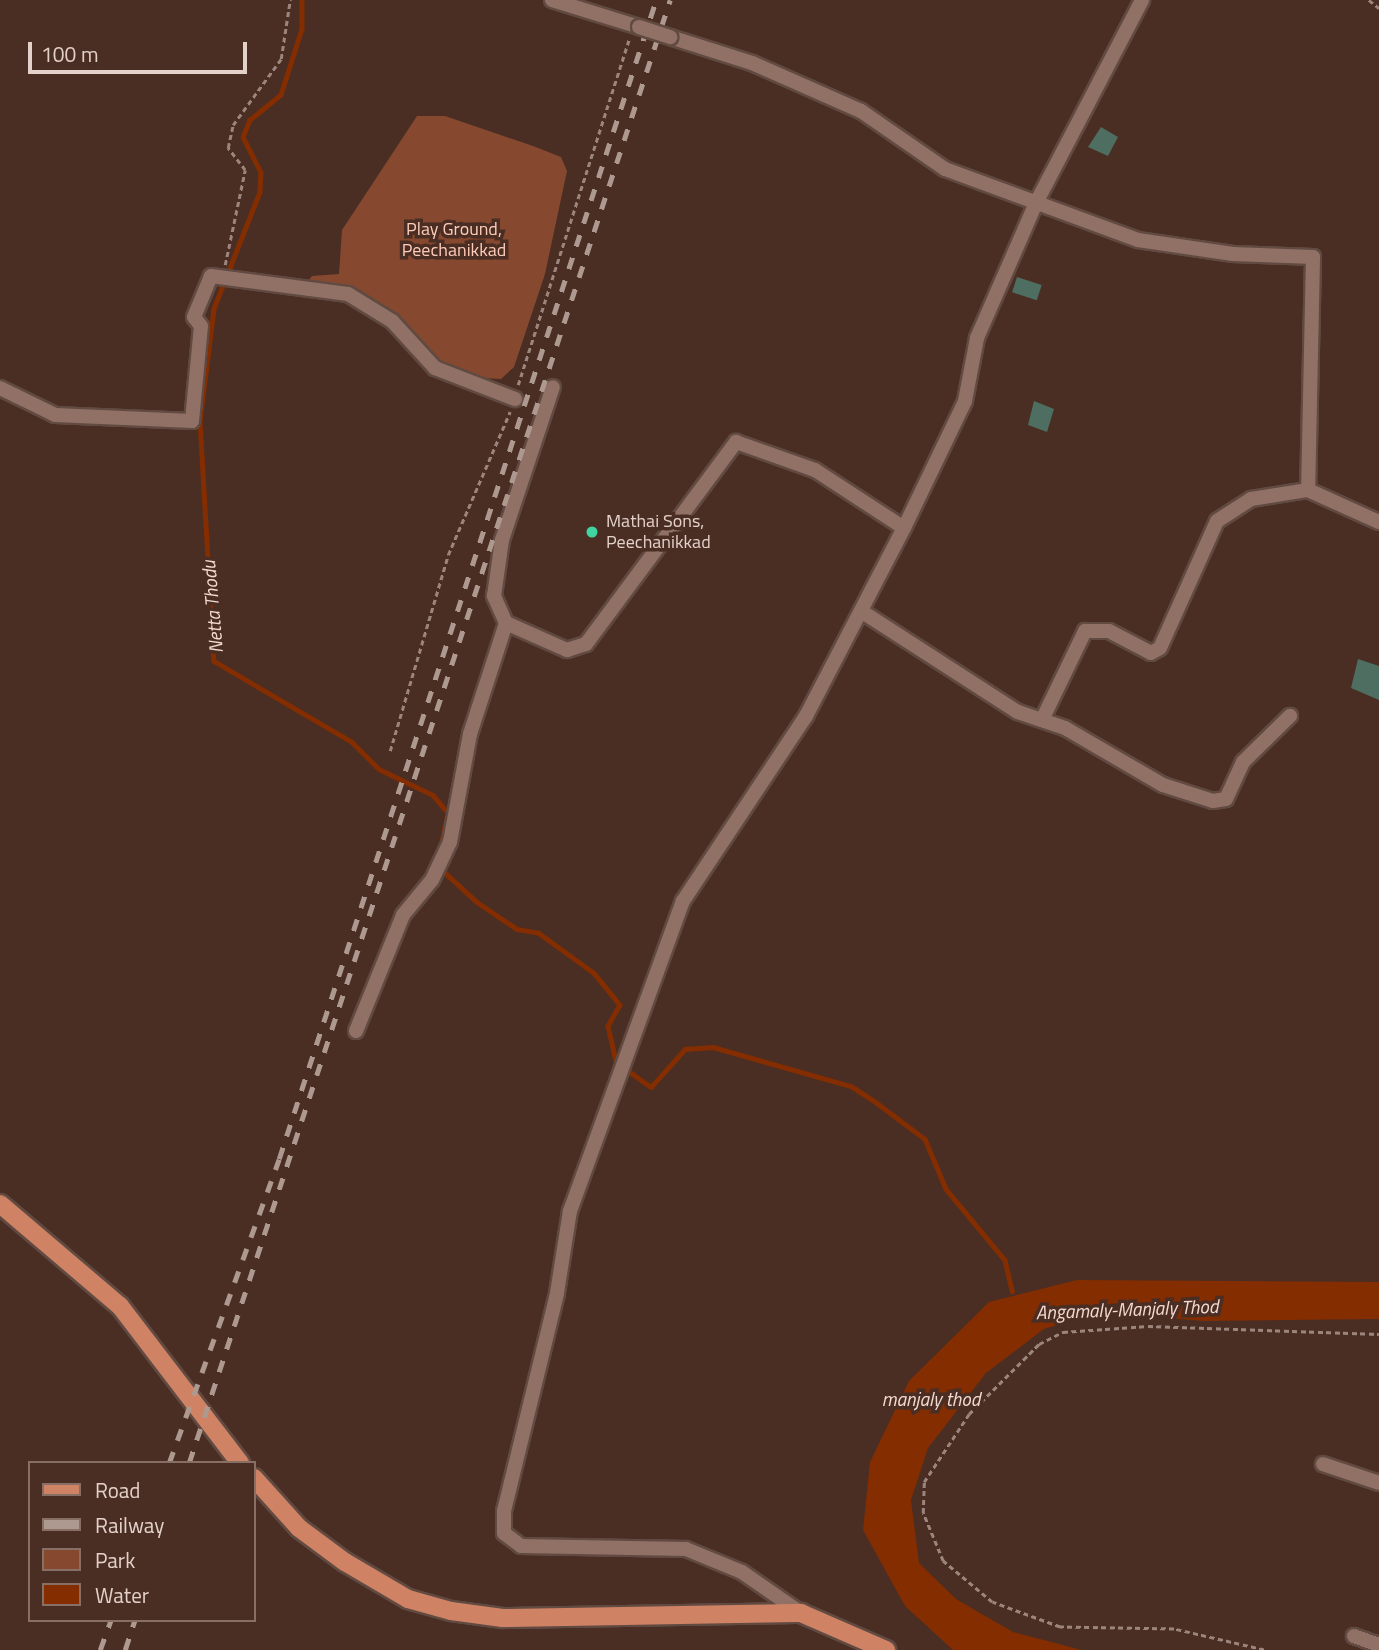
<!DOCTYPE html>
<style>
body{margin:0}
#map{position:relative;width:1379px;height:1650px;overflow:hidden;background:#4a2e24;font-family:"Titillium Web",sans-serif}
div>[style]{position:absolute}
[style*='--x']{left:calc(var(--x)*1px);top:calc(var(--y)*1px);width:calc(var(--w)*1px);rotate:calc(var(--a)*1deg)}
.green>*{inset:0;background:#86482f}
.water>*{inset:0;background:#832d00}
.stream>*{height:4.5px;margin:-2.25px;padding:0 2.25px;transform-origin:2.25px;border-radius:2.25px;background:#832d00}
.building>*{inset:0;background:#4d6e60;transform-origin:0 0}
.path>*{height:2.5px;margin-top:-1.25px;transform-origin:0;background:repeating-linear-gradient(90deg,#9c857d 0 5px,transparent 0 8.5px)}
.roads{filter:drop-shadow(2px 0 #614a41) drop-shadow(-2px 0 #614a41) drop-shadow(0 2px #614a41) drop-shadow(0 -2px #614a41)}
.minor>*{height:14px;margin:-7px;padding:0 7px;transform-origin:7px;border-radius:7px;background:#917165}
.major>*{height:18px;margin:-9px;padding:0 9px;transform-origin:9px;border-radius:9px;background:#d08364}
.rail>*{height:4.5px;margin-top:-2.25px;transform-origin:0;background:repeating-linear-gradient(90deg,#ae9990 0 12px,transparent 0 24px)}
.bridges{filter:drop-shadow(2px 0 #614a41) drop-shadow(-2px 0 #614a41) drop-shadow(0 2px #614a41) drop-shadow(0 -2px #614a41)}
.minor-bridge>*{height:14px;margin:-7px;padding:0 7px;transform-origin:7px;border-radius:7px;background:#917165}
.dots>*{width:19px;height:19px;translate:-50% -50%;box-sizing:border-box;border:4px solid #4a2e24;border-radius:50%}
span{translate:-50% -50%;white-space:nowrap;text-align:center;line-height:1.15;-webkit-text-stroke:7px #4a2e24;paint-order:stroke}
.park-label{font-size:18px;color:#ffccb9}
.poi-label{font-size:18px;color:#e3d1ca}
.left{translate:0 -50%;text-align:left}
.water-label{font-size:19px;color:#f4dad1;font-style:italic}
.legend{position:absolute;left:28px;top:1461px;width:228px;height:161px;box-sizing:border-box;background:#4a2e24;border:2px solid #876f66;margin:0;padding:9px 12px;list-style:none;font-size:21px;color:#e3d1ca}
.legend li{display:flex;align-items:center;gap:14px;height:35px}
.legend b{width:35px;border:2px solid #876f66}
.scale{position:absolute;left:28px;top:42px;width:219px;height:32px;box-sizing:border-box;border:4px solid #e3d1ca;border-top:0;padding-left:9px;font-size:21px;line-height:24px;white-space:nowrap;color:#e3d1ca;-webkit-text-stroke:5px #4a2e24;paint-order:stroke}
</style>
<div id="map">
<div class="green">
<div style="clip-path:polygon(417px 116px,445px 116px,533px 146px,561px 157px,567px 171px,545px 274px,514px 367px,501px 379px,460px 377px,435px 361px,397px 318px,352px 289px,305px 285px,312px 276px,339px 274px,342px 230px)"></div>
</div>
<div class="water">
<div style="clip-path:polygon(1077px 1280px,1379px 1282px,1379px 1319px,1203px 1321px,1100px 1312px,1044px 1329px,986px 1373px,928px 1448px,911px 1500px,919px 1563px,956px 1599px,1013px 1632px,1082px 1650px,953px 1650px,905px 1606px,863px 1530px,870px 1462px,909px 1381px,989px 1302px)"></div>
</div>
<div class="stream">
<div style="--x:302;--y:0;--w:29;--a:90"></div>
<div style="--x:302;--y:29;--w:69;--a:107.7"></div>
<div style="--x:281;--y:95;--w:40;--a:141"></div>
<div style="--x:250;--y:120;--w:18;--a:112"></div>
<div style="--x:243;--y:137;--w:39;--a:63"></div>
<div style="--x:261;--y:172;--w:20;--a:93"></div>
<div style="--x:260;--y:192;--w:126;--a:111.5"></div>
<div style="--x:214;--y:309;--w:113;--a:97.1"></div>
<div style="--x:200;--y:421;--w:240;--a:86.7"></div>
<div style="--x:214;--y:661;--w:160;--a:30.4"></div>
<div style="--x:352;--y:742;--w:38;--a:45"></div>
<div style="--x:379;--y:769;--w:60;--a:25.7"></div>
<div style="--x:433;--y:795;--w:23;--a:50"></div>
<div style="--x:448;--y:813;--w:48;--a:102"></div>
<div style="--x:441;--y:869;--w:49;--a:42.5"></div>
<div style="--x:477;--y:902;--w:48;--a:34"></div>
<div style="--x:517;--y:929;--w:22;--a:10"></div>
<div style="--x:539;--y:933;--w:68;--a:36"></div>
<div style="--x:594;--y:973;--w:41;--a:50.9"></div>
<div style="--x:620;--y:1005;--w:24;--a:120"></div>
<div style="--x:608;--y:1026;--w:37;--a:77"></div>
<div style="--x:616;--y:1062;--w:43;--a:35.5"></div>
<div style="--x:651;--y:1087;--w:51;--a:-48.2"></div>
<div style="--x:685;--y:1049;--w:28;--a:-4"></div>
<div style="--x:713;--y:1047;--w:143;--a:15.8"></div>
<div style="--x:851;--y:1086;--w:31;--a:33"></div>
<div style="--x:877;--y:1103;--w:60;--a:36.9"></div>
<div style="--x:925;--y:1139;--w:54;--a:67.2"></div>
<div style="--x:946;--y:1189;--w:92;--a:50.3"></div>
<div style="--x:1005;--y:1260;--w:32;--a:77"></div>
</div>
<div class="building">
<div style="clip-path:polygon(1101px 127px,1118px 137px,1108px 156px,1088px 147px)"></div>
<div style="left:1017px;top:277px;width:26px;height:16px;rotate:18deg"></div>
<div style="clip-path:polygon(1034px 401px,1054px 409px,1047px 432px,1028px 425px)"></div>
<div style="clip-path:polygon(1358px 659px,1379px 666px,1379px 700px,1351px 688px)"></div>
</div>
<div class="path">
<div style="--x:1369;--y:0;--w:13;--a:39"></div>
<div style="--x:225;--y:265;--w:97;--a:-78.1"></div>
<div style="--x:245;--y:170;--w:28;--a:-128"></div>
<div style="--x:228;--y:148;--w:24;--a:-78"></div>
<div style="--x:233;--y:125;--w:82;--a:-54"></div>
<div style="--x:281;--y:59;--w:60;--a:-81.3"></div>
<div style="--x:518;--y:385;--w:363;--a:-72.2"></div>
<div style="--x:390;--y:751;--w:204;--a:-73.5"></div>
<div style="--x:448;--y:555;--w:156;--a:-66.6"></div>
<div style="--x:1264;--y:1650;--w:92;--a:-166.9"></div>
<div style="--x:1174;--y:1629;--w:114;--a:-179"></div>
<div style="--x:1060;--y:1627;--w:72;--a:-159.8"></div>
<div style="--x:992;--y:1602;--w:64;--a:-140.1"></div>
<div style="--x:943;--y:1561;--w:52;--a:-112.6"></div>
<div style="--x:923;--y:1513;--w:31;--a:-88"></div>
<div style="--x:924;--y:1482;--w:82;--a:-56.5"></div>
<div style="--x:969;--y:1414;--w:99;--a:-45"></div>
<div style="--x:1039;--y:1344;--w:27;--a:-27"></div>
<div style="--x:1063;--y:1332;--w:85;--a:-4"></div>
<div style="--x:1148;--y:1326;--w:231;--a:2"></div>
</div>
<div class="roads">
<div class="minor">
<div style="--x:552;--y:0;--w:91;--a:17.2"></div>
<div style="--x:670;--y:37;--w:86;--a:17.6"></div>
<div style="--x:752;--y:63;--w:119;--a:23.8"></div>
<div style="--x:861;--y:111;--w:102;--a:34.6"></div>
<div style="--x:945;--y:169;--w:206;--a:20.2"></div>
<div style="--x:1138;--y:240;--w:96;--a:8.4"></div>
<div style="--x:1233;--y:254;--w:80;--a:2.1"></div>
<div style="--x:1313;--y:257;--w:233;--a:91.2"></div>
<div style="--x:0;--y:388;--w:61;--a:26.1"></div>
<div style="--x:55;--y:415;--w:137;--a:2.5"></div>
<div style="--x:192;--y:421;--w:95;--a:-84.6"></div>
<div style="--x:201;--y:326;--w:11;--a:-128"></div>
<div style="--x:194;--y:317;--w:44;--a:-67.5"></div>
<div style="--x:211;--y:276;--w:138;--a:7.5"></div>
<div style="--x:348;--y:294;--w:52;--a:31.5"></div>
<div style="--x:392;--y:321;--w:64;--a:47.5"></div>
<div style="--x:435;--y:368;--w:86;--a:21.2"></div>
<div style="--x:861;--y:611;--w:187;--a:32.8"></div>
<div style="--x:1018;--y:712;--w:50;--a:18.8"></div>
<div style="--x:1065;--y:728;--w:113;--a:30.2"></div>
<div style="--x:1163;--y:785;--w:52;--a:17.7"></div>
<div style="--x:1213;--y:801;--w:13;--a:-9"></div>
<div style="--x:1226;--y:799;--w:41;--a:-65.3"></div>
<div style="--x:1243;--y:762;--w:66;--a:-44.4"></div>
<div style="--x:506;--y:623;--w:67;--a:23.9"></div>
<div style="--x:567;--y:650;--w:20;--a:-18"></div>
<div style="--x:586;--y:644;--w:252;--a:-53.4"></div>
<div style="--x:736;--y:442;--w:84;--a:19.5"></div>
<div style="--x:815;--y:470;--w:106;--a:33.1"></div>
<div style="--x:1042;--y:720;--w:99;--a:-64.2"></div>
<div style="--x:1085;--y:631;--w:24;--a:0"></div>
<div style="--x:1109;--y:631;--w:47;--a:27.6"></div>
<div style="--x:1151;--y:653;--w:10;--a:-29"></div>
<div style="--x:1160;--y:648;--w:139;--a:-65.8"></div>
<div style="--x:1217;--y:521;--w:40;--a:-32.9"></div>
<div style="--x:1251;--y:499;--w:58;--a:-9"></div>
<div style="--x:1308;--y:490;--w:78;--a:24.3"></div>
<div style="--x:356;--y:1031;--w:125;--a:-67.9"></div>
<div style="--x:403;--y:915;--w:45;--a:-50.4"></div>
<div style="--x:432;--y:880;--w:42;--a:-64.7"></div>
<div style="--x:450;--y:842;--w:110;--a:-79.5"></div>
<div style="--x:470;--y:734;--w:117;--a:-72"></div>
<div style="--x:506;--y:623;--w:30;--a:-114"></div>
<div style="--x:494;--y:596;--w:57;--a:-81.9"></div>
<div style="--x:502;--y:540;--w:161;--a:-71.6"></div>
<div style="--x:1323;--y:1464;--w:59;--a:18.7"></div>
<div style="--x:801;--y:1613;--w:72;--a:-145.2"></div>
<div style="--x:742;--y:1572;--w:61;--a:-157.7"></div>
<div style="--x:686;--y:1549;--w:165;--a:-179"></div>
<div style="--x:521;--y:1546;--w:21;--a:-143"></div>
<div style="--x:504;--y:1533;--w:22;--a:-90"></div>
<div style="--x:504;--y:1511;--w:224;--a:-76.3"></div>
<div style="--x:557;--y:1293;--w:83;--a:-81"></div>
<div style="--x:570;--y:1211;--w:330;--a:-70"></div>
<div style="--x:683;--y:901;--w:222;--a:-56.4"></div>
<div style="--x:806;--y:716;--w:212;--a:-62.5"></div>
<div style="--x:904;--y:528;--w:141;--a:-64.3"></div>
<div style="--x:965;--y:401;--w:64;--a:-79.2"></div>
<div style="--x:977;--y:338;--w:147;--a:-66.4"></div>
<div style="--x:1036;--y:203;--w:229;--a:-62.4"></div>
<div style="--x:1354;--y:1636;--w:27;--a:20"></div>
</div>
<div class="major">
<div style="--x:0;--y:1204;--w:157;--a:40.4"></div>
<div style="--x:120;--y:1306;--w:198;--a:52.6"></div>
<div style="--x:254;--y:1478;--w:67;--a:48"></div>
<div style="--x:299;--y:1528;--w:57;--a:36.5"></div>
<div style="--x:345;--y:1562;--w:73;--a:30.4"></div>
<div style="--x:408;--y:1599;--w:45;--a:15.6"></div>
<div style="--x:451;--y:1611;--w:52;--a:7.7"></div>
<div style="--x:503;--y:1618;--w:298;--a:-1"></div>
<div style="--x:801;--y:1613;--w:93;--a:23.5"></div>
</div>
</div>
<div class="rail">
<div style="--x:169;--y:1463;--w:323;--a:-70.1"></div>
<div style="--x:279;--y:1159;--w:1219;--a:-71.98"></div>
<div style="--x:189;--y:1463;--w:1540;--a:-71.8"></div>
<div style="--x:100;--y:1650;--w:32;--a:-70"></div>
<div style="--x:125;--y:1650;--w:32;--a:-72"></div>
</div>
<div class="bridges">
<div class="minor-bridge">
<div style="--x:639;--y:27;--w:33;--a:18"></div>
</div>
</div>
<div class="dots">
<div style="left:592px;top:532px;background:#3fd4a2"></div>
</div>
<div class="park-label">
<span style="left:454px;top:240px">Play Ground,<br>Peechanikkad</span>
</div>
<div class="poi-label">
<span class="left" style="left:606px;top:532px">Mathai Sons,<br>Peechanikkad</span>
</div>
<div class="water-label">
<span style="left:212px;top:607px;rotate:-95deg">Netta Thodu</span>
<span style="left:1127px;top:1309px;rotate:-2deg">Angamaly-Manjaly Thod</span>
<span style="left:931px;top:1399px">manjaly thod</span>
</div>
<ul class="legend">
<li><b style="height:9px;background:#d08364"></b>Road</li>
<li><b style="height:9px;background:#ae9990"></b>Railway</li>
<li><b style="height:19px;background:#86482f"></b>Park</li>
<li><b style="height:19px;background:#832d00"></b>Water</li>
</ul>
<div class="scale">100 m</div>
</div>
